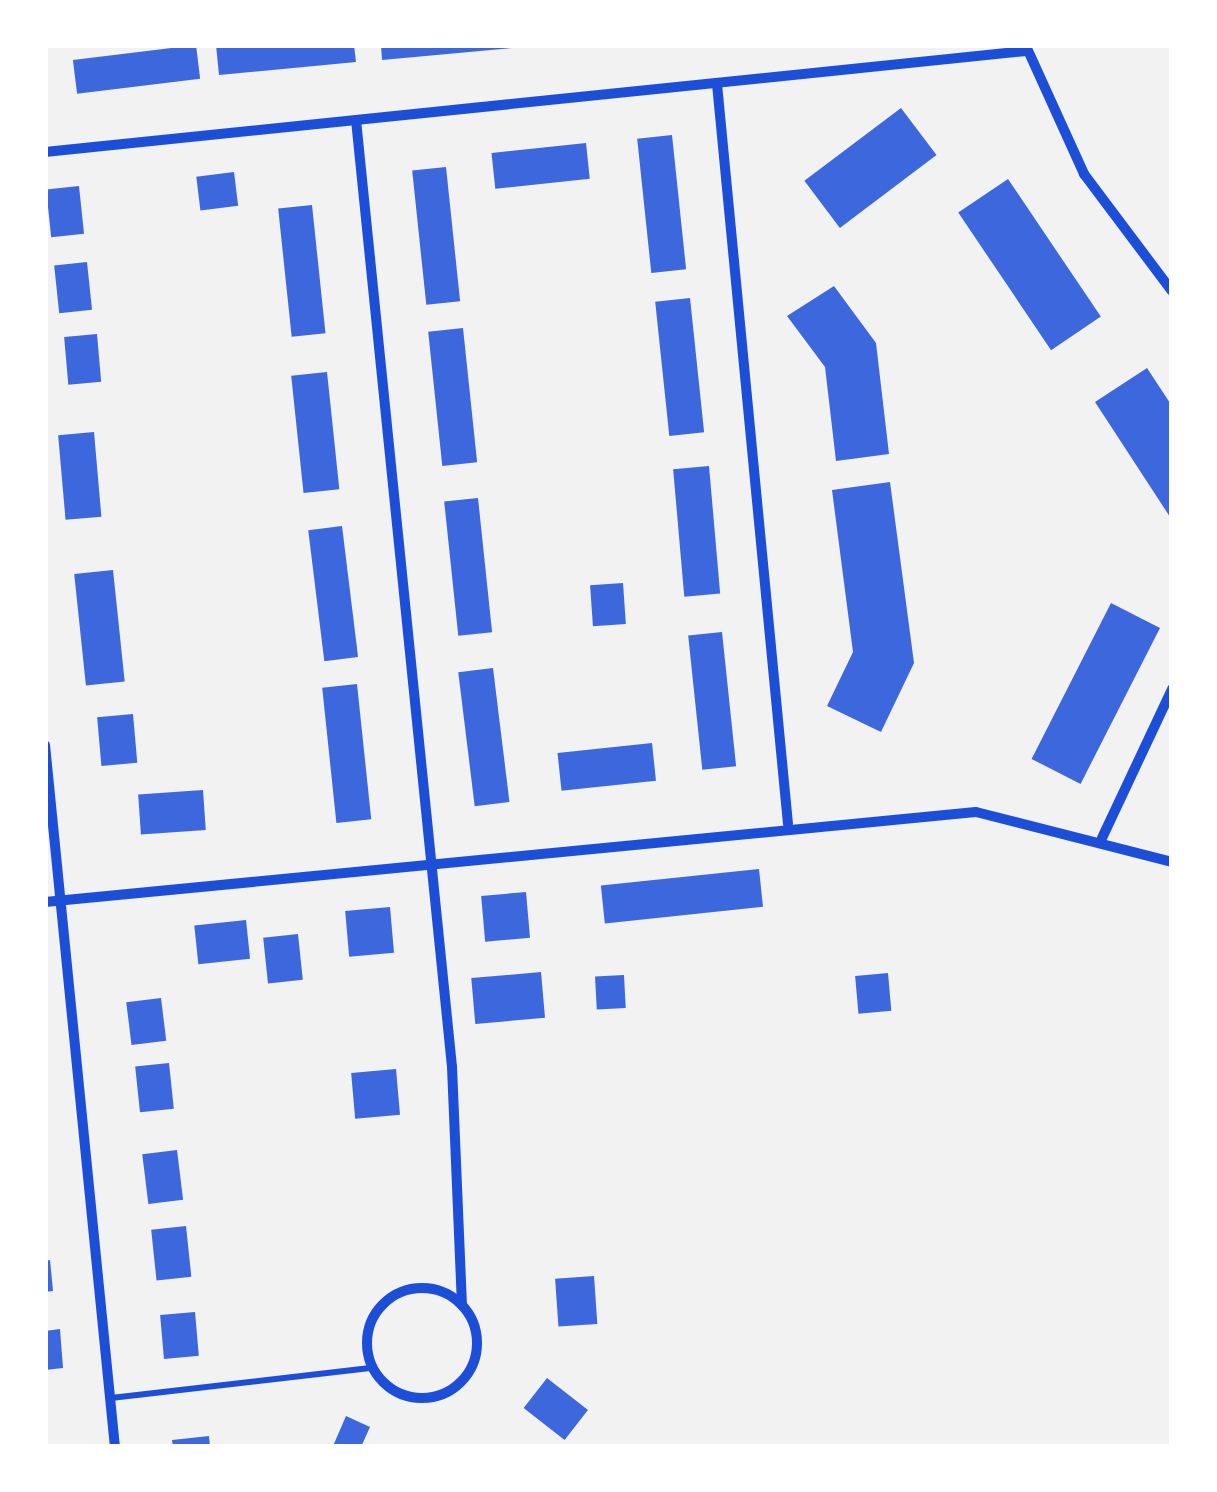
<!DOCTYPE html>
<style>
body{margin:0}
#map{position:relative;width:1217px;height:1492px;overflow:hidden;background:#f2f2f2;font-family:"Nunito Sans",sans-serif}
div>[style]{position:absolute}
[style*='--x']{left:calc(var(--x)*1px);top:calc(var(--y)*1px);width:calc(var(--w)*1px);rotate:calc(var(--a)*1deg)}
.building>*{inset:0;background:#3d67dc;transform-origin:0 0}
.service>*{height:6px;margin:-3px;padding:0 3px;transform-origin:3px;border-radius:3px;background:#1d4ed8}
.minor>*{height:10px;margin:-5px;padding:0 5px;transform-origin:5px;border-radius:5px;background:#1d4ed8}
.minor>.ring{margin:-5px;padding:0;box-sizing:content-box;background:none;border:10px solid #1d4ed8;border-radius:50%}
span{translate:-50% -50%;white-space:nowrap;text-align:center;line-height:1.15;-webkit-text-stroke:9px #fff;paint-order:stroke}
.frame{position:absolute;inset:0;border:48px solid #fff;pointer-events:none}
</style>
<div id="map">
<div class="building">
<div style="left:196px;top:45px;width:34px;height:124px;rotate:83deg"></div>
<div style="clip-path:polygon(216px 45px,354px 45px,356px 62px,219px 75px)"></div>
<div style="clip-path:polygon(381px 45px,512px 45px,512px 48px,382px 60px)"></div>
<div style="left:901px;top:108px;width:59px;height:121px;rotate:53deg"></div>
<div style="left:672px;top:135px;width:135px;height:35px;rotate:84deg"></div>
<div style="left:586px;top:143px;width:36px;height:95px;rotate:84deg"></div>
<div style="left:446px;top:167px;width:135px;height:34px;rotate:84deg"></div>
<div style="left:234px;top:172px;width:34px;height:38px;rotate:83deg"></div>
<div style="left:1008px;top:179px;width:166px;height:60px;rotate:56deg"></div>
<div style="left:79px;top:186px;width:48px;height:33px;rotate:84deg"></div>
<div style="left:312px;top:205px;width:129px;height:34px;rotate:84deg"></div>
<div style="left:87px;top:262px;width:48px;height:33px;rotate:84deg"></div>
<div style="clip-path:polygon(834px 286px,876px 343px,889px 454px,836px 461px,825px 367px,787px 316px)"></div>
<div style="left:690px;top:298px;width:135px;height:35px;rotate:84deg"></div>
<div style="left:463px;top:328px;width:135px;height:35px;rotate:84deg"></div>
<div style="left:97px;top:334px;width:48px;height:33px;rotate:85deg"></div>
<div style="clip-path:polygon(1147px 368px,1172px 406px,1172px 520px,1095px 402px)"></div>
<div style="left:327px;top:372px;width:118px;height:36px;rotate:84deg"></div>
<div style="left:94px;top:432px;width:85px;height:36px;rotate:85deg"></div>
<div style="left:709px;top:466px;width:128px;height:36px;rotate:85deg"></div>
<div style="clip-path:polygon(890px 482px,914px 663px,881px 732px,827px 706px,853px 652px,832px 490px)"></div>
<div style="left:478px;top:498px;width:135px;height:34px;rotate:84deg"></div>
<div style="left:342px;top:526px;width:132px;height:34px;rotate:83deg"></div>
<div style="left:113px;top:570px;width:112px;height:39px;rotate:84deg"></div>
<div style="left:623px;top:583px;width:41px;height:33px;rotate:86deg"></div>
<div style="left:1111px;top:603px;width:55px;height:175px;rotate:27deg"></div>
<div style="left:722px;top:632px;width:135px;height:34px;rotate:84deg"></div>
<div style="left:493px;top:668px;width:135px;height:35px;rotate:83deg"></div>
<div style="left:357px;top:684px;width:136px;height:35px;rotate:84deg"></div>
<div style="left:133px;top:714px;width:49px;height:36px;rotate:85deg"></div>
<div style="left:652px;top:743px;width:38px;height:95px;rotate:84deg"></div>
<div style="left:203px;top:790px;width:40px;height:65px;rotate:86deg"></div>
<div style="left:759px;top:869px;width:38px;height:159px;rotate:84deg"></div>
<div style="left:526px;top:892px;width:46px;height:45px;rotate:85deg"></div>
<div style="left:390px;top:907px;width:46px;height:45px;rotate:85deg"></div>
<div style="left:246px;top:920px;width:39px;height:52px;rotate:84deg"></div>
<div style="left:298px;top:934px;width:46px;height:35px;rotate:84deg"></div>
<div style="left:541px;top:972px;width:46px;height:70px;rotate:85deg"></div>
<div style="left:888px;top:973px;width:38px;height:33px;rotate:85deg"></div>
<div style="left:624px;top:975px;width:33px;height:29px;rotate:87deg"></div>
<div style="left:161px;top:998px;width:43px;height:35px;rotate:83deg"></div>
<div style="left:169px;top:1063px;width:46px;height:34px;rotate:84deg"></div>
<div style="left:396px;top:1069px;width:46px;height:45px;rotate:85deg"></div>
<div style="left:177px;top:1150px;width:50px;height:35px;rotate:83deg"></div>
<div style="left:186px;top:1226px;width:51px;height:35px;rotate:84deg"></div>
<div style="clip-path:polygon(50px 1260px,53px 1291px,45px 1292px,45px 1261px)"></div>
<div style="left:594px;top:1276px;width:48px;height:39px;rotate:86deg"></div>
<div style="left:195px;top:1312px;width:44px;height:35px;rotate:85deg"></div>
<div style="clip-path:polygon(60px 1329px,63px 1368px,45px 1370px,45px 1331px)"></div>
<div style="left:547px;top:1378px;width:52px;height:38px;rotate:38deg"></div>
<div style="clip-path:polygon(346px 1416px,370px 1427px,361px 1447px,333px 1446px)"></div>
<div style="clip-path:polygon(209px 1436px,210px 1447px,173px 1447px,172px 1440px)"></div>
</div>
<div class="service">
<div style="--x:111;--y:1398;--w:263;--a:-6.6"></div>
</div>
<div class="minor">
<div style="--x:1026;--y:46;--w:141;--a:65.6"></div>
<div style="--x:1084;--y:174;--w:146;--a:53.1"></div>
<div style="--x:717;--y:84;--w:743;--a:84.52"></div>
<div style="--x:356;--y:120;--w:952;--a:84.21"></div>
<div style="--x:452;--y:1067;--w:238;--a:87.6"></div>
<div style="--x:45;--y:152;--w:986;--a:-5.88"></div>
<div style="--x:45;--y:745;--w:705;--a:84.31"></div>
<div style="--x:1102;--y:838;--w:165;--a:-64.8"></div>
<div style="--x:45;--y:902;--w:935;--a:-5.52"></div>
<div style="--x:976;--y:812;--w:202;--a:14.3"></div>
<div class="ring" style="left:367px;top:1288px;width:100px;height:100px"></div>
</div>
<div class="frame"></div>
</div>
